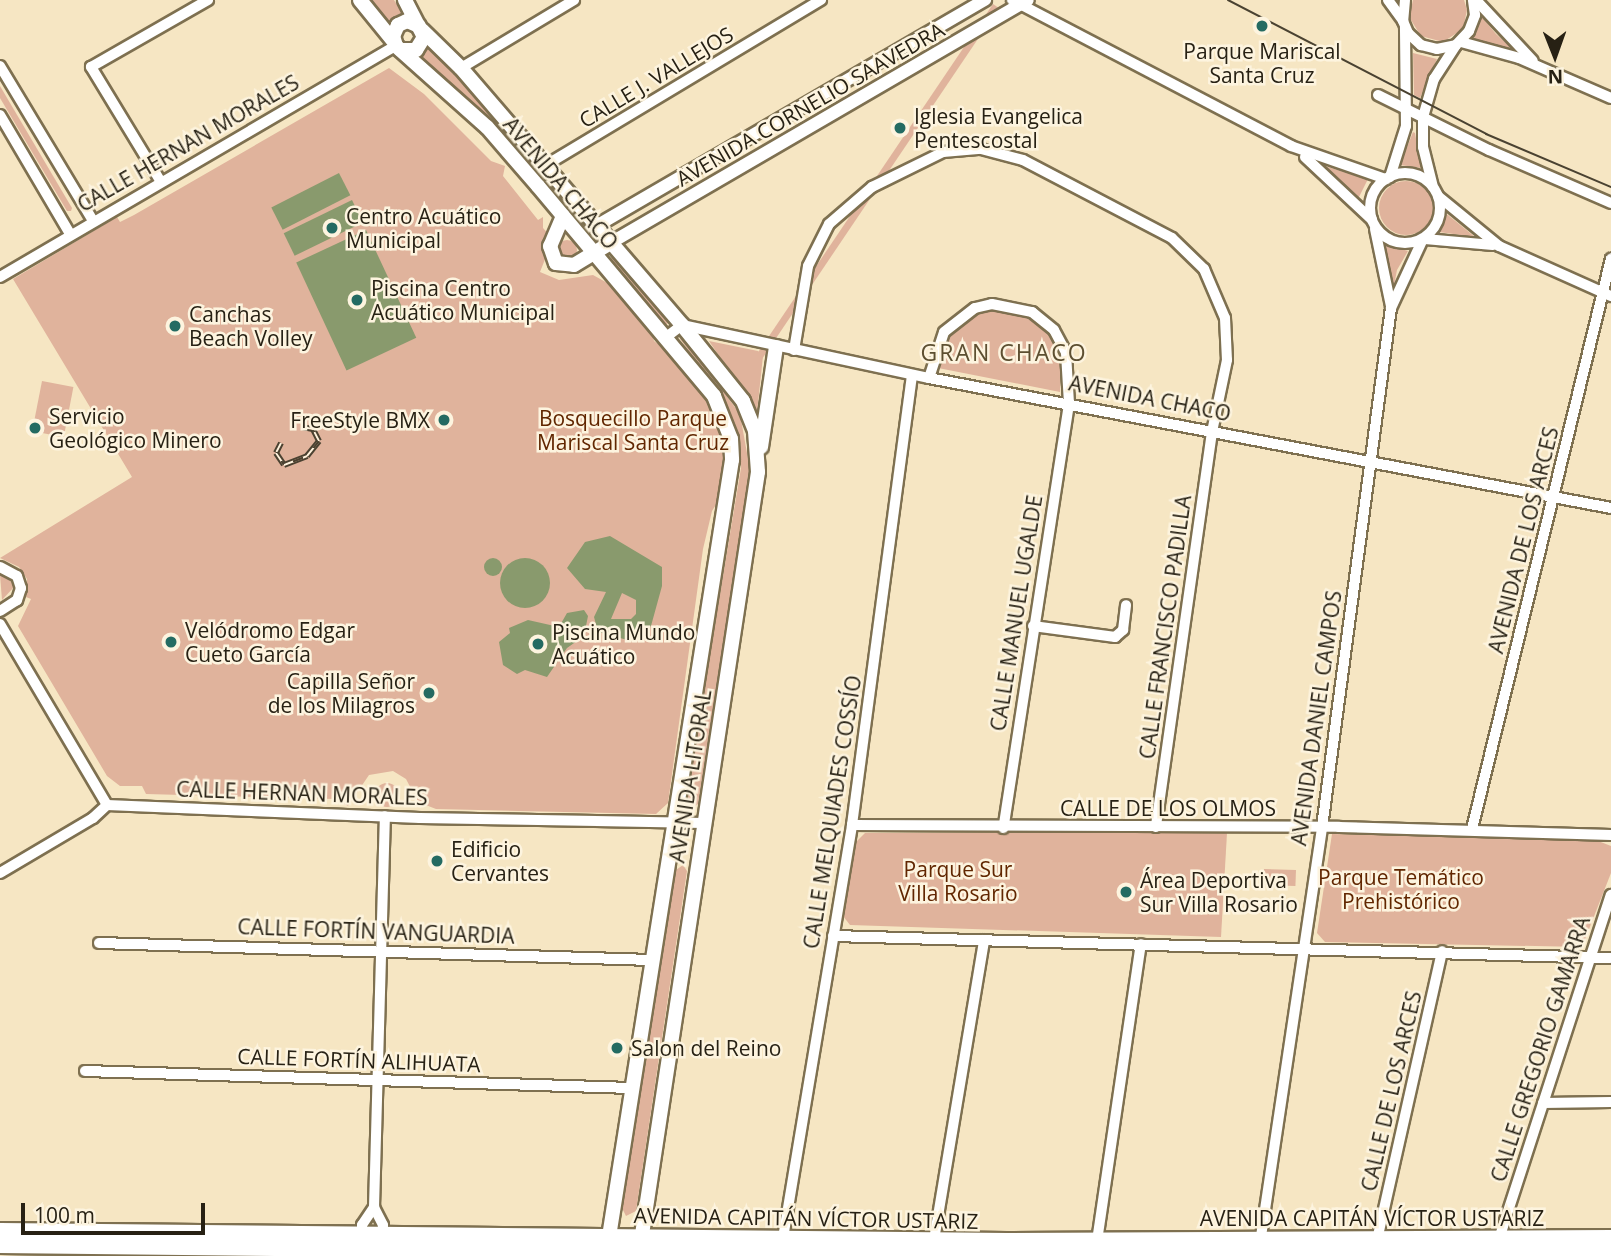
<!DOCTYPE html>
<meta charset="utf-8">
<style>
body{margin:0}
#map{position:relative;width:1611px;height:1256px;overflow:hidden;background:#f6e6c3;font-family:"Open Sans",sans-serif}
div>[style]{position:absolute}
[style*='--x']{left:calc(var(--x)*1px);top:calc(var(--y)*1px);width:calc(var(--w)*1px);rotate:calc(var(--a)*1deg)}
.green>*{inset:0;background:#e0b39c;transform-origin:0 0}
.round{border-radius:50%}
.water>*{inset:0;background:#899a6d;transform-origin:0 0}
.roads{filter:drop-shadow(2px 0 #7e7050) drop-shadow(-2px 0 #7e7050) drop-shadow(0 2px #7e7050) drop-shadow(0 -2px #7e7050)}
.minor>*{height:10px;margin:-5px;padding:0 5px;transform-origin:5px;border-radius:5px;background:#fff}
.minor>.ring{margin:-5px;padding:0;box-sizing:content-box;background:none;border:10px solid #fff;border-radius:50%}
.tertiary>*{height:12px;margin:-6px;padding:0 6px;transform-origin:6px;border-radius:6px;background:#fff}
.secondary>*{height:14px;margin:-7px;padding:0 7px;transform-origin:7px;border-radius:7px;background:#fff}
.primary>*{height:16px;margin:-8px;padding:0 8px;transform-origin:8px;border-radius:8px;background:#fff}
.tram>*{height:2px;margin:-1px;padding:0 1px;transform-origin:1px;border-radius:1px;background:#4a4231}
.rail>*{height:6px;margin-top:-3px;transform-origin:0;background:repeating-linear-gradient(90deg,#fdf4df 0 10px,#4a4231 0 20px);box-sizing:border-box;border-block:2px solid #4a4231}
.dots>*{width:19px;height:19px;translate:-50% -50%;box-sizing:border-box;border:4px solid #fdf4df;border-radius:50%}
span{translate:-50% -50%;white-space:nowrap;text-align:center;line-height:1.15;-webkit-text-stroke:5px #fdf4df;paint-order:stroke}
.poi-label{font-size:21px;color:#272114}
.left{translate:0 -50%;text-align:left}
.right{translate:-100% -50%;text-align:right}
.street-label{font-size:21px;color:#272114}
.park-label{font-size:21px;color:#612600}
.neighbourhood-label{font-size:23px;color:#5d4f31;letter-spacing:2px}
.north{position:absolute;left:1520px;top:21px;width:70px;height:70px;-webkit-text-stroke:5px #fdf4df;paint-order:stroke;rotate:179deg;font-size:19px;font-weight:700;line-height:28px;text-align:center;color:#272114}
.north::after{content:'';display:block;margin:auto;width:24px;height:32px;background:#272114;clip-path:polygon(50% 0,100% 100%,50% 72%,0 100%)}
.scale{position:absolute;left:21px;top:1203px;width:184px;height:32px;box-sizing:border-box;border:4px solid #272114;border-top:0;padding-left:9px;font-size:21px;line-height:24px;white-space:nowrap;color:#272114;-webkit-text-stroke:5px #fdf4df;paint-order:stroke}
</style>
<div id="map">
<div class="green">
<div style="clip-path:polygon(369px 0,394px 0,404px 16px,387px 28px)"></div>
<div style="clip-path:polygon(1413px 0,1464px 0,1467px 10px,1463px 29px,1443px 42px,1421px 36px,1409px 17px)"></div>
<div style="left:993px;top:4px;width:7px;height:443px;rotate:34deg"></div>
<div style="clip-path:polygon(1481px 16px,1496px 34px,1513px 49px,1472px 40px)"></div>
<div style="clip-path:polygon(428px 44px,542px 173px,595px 236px,590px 239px,493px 121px,416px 55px)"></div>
<div style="clip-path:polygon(1413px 53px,1437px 59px,1420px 98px,1414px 95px)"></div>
<div style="clip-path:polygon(389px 68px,424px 94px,491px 161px,505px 166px,503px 176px,538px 220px,543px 217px,543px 228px,553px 239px,540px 272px,559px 280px,593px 275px,629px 295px,650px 321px,654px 341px,683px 363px,704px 390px,727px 441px,727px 487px,712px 511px,703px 549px,668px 803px,656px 814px,436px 809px,418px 802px,406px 779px,393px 771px,369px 775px,348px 806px,335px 799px,146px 794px,142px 786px,120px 786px,107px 776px,18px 626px,31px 599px,26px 597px,27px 579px,19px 567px,0 558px,132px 477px,13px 279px,117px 217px,120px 222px,134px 215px)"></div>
<div style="clip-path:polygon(0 86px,72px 208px,71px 211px,67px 211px,0 98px)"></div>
<div style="clip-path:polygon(1413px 132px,1415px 133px,1421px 168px,1400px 165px)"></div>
<div style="clip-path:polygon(1321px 165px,1368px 179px,1357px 201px,1357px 197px)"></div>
<div class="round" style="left:1379px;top:181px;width:54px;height:54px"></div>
<div style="clip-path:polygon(1446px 214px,1448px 215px,1475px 237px,1439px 232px)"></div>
<div class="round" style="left:557px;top:240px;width:20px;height:20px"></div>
<div style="clip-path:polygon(1379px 242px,1408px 251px,1397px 270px,1392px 296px)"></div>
<div style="left:614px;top:256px;width:86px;height:6px;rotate:50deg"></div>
<div style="clip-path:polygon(1011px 310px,1029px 318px,1051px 337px,1061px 365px,1060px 392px,938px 368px,949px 337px,967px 318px,979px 312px)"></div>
<div style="clip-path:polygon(683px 337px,740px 414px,750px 470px,698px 804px,692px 809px,685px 804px,741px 468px,741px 446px,725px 400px,680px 339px)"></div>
<div style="clip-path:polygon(709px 341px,758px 351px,763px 356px,757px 412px)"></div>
<div style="left:42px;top:381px;width:32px;height:51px;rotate:11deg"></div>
<div style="clip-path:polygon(0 575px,8px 577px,14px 587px,2px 600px)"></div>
<div class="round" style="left:375px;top:783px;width:24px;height:24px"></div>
<div style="clip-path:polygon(865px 833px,1227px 833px,1221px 937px,850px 925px,843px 916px,856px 842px)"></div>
<div style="clip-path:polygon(1332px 834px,1593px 839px,1611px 846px,1611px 873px,1582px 947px,1325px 942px,1317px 933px)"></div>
<div style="clip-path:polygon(683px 865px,687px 871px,636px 1211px,626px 1216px,622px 1208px,676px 870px)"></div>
<div style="left:1264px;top:869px;width:32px;height:16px;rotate:2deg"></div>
</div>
<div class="water">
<div style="left:339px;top:173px;width:25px;height:76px;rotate:63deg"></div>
<div style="left:352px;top:200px;width:25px;height:76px;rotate:64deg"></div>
<div style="left:366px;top:230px;width:119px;height:77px;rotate:65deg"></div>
<div style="clip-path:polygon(evenodd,610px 536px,662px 567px,662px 586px,651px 626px,631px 641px,598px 632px,594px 617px,606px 592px,585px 589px,567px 568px,585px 542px,610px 536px,622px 593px,636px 600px,636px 614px,631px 619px,611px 619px,622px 593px)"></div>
<div class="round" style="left:500px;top:558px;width:50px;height:50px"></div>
<div class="round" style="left:484px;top:558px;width:18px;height:18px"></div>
<div style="clip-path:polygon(584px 610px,588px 616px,584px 636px,567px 648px,547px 677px,525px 670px,517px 674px,503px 665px,499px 642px,510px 633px,509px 628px,528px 620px,559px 627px,567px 613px)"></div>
</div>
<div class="roads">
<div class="minor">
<div style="--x:1012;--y:0;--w:315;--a:27.6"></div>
<div style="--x:1291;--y:146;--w:101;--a:19.2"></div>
<div style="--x:1388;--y:0;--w:26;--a:54"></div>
<div style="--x:1405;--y:0;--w:21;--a:95"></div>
<div style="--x:1403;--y:21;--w:13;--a:67"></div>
<div style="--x:1408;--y:33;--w:18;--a:43"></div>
<div style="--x:1421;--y:45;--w:16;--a:14"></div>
<div style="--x:1437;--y:49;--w:19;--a:-12"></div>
<div style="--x:1456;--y:45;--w:19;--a:-47"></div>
<div style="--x:1469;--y:31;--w:17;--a:-69"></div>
<div style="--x:1475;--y:15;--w:15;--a:-98"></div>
<div style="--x:1476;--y:0;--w:83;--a:46.9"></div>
<div style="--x:1461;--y:42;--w:60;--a:15.4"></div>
<div style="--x:1519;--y:58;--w:100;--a:23.5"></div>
<div style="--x:0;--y:66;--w:181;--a:59"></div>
<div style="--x:461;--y:68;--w:132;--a:-31"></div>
<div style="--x:1378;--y:95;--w:124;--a:26.4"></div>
<div style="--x:1489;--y:150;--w:133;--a:23.5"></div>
<div style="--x:0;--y:115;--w:138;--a:59.5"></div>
<div style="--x:1305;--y:157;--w:92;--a:43.2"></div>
<div style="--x:546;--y:165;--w:321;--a:-31"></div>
<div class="ring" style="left:1370px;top:173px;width:60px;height:60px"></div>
<div style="--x:1390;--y:177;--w:53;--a:-72.6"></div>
<div style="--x:1406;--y:126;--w:99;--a:-90.6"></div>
<div style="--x:161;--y:182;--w:135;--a:-121.3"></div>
<div style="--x:91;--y:67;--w:135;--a:-29.8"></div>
<div style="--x:1433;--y:187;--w:41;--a:-104"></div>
<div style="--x:1423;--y:147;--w:30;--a:-90"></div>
<div style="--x:1423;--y:117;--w:40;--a:-74"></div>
<div style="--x:1434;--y:79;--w:40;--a:-57.1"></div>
<div style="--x:1438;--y:196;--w:79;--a:39.3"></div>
<div style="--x:1499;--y:246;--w:123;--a:24.1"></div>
<div style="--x:1375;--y:229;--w:79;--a:78.3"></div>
<div style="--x:1425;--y:239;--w:68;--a:5"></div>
<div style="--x:0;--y:277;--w:458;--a:-30.3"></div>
<div style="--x:665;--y:338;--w:21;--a:-37"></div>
<div style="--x:682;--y:325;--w:253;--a:12.1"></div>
<div style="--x:929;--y:378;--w:694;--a:10.79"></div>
<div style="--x:794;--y:350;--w:85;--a:-80.5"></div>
<div style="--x:808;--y:266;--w:47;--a:-63.4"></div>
<div style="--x:829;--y:224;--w:57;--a:-40.7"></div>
<div style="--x:872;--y:187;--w:79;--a:-26.2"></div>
<div style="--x:943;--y:152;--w:38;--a:-5"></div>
<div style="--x:981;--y:149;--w:43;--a:14.7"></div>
<div style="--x:1023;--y:160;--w:168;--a:27.6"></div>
<div style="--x:1172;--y:238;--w:45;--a:44.1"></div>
<div style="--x:1204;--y:269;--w:53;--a:66.8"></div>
<div style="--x:1225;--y:318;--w:42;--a:87.3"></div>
<div style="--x:1227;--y:360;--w:74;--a:101.8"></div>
<div style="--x:1212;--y:432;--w:399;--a:98.1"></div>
<div style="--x:929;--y:378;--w:48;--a:-71.9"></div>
<div style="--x:944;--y:332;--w:39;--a:-38"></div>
<div style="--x:975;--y:308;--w:17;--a:-13"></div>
<div style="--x:992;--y:304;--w:41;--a:11.3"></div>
<div style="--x:1032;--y:312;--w:28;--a:39"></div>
<div style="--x:1054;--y:330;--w:26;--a:62"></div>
<div style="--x:1066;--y:353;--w:51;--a:86.6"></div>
<div style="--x:1069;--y:404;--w:429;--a:98.8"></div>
<div style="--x:0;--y:567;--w:19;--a:28"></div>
<div style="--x:17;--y:576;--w:13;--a:72"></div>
<div style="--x:21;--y:588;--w:13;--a:108"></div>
<div style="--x:17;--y:600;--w:20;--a:147"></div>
<div style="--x:0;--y:624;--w:210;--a:59.4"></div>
<div style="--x:107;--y:805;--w:313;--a:2.4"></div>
<div style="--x:420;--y:818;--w:284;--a:1"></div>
<div style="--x:1033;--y:626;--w:83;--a:7.6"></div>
<div style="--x:1115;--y:637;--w:11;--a:-41"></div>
<div style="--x:1123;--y:630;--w:25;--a:-83"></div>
<div style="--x:852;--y:825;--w:487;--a:0.2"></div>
<div style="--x:1339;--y:827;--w:272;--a:1.7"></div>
<div style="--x:1472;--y:829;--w:587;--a:-76.3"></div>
<div style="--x:0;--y:873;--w:108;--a:-30.6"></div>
<div style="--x:93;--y:818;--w:19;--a:-43"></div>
<div style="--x:833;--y:936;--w:778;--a:1.62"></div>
<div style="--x:99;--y:943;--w:554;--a:1.76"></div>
<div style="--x:85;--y:1071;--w:548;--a:1.78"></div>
<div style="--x:1543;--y:1103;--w:68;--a:-0.8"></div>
<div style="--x:362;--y:1239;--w:14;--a:-90"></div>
<div style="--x:362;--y:1225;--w:22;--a:-56"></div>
<div style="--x:382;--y:1239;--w:14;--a:-86"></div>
<div style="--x:383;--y:1225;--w:20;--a:-117"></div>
<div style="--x:374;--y:1207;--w:391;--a:-88.4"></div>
<div style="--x:934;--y:1240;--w:304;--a:-80.5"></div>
<div style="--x:1377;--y:1240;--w:296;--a:-77.3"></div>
<div style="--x:1097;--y:1241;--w:300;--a:-81.6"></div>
<div style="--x:1498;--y:1242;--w:365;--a:-72"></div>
<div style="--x:1260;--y:1243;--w:421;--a:-81.5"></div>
<div style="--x:1322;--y:827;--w:524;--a:-82.43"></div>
<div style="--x:1391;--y:308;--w:74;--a:-65.2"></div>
<div style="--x:782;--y:1244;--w:425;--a:-80.5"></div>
<div style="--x:852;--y:825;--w:454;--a:-82.4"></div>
</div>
<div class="tertiary">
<div style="--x:598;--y:225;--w:448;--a:-30.2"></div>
<div style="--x:612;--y:242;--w:481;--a:-30.2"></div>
</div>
<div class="secondary">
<div style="--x:360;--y:0;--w:54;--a:51"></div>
<div style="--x:419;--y:26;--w:13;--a:-157"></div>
<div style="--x:407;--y:21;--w:10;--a:156"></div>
<div style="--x:398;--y:25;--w:12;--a:114"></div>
<div style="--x:393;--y:36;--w:10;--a:73"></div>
<div style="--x:396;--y:46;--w:122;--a:41.7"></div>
<div style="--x:487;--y:127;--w:78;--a:49.2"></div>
<div style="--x:538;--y:186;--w:274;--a:50"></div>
<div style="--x:714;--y:396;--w:46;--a:68.4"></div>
<div style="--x:731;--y:439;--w:21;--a:87"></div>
<div style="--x:732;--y:460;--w:787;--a:99"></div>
<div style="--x:422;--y:30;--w:54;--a:44.3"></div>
<div style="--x:461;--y:68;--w:339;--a:49.3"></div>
<div style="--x:682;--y:325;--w:97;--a:51.2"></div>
<div style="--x:743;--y:401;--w:32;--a:68"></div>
<div style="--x:755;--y:431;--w:41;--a:85.8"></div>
<div style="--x:758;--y:472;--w:785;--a:98.65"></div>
<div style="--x:401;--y:50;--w:15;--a:0"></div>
<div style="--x:416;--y:50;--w:15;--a:-58"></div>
<div style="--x:424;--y:37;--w:42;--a:-117.2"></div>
<div style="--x:563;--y:216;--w:33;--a:113"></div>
<div style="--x:550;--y:246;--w:18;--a:71"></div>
<div style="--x:556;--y:263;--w:18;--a:6"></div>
<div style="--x:574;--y:265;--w:44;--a:-31.2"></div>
<div style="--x:761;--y:447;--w:101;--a:-81.5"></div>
</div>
<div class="primary">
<div style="--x:0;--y:1231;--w:1007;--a:0.57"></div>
<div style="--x:1007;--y:1241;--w:604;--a:-0.28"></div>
<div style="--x:0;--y:1245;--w:1006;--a:0.63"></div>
<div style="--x:1006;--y:1256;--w:605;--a:-0.28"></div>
</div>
</div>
<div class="tram">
<div style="--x:1228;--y:0;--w:291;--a:27.4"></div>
<div style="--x:1486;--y:134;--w:136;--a:23"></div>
</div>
<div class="rail">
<div style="--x:281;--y:443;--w:11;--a:117"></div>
<div style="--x:276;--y:453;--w:14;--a:56"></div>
<div style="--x:284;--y:465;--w:25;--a:-21"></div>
<div style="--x:307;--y:456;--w:19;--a:-51"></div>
<div style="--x:319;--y:441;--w:13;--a:-117"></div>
<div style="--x:313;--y:429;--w:11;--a:-170"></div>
</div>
<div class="dots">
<div style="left:1262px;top:26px;background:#246b62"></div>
<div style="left:900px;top:128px;background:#246b62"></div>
<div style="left:332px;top:228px;background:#246b62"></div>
<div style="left:357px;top:300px;background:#246b62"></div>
<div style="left:175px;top:326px;background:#246b62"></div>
<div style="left:444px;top:420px;background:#246b62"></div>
<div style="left:35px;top:428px;background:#246b62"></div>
<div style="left:171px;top:642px;background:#246b62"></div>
<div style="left:538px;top:644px;background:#246b62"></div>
<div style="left:429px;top:693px;background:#246b62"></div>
<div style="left:437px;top:861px;background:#246b62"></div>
<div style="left:1126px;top:892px;background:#246b62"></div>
<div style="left:617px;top:1048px;background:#246b62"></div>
</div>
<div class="poi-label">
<span style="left:1262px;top:63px">Parque Mariscal<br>Santa Cruz</span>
<span class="left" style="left:914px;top:128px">Iglesia Evangelica<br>Pentescostal</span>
<span class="left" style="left:346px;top:228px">Centro Acuático<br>Municipal</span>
<span class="left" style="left:371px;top:300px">Piscina Centro<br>Acuático Municipal</span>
<span class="left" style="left:189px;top:326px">Canchas<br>Beach Volley</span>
<span class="left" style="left:49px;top:428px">Servicio<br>Geológico Minero</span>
<span class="right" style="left:430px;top:420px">FreeStyle BMX</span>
<span class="left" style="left:185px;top:642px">Velódromo Edgar<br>Cueto García</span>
<span class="left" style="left:552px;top:644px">Piscina Mundo<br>Acuático</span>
<span class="right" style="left:415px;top:693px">Capilla Señor<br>de los Milagros</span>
<span class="left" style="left:451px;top:861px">Edificio<br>Cervantes</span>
<span class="left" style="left:1140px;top:892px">Área Deportiva<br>Sur Villa Rosario</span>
<span class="left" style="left:631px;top:1048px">Salon del Reino</span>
</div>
<div class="street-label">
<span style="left:656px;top:77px;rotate:-31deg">CALLE J. VALLEJOS</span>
<span style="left:810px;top:104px;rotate:-30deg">AVENIDA CORNELIO SAAVEDRA</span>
<span style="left:188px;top:143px;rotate:-30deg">CALLE HERNAN MORALES</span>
<span style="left:561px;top:183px;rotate:50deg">AVENIDA CHACO</span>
<span style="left:1150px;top:398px;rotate:11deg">AVENIDA CHACO</span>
<span style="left:1523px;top:540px;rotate:-76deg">AVENIDA DE LOS ARCES</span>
<span style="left:1016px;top:613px;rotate:-81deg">CALLE MANUEL UGALDE</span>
<span style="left:1165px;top:627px;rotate:-82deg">CALLE FRANCISCO PADILLA</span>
<span style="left:1316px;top:718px;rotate:-82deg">AVENIDA DANIEL CAMPOS</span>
<span style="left:690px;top:776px;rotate:-81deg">AVENIDA LITORAL</span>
<span style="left:302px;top:793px;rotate:2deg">CALLE HERNAN MORALES</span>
<span style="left:1168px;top:808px">CALLE DE LOS OLMOS</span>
<span style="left:832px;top:812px;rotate:-81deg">CALLE MELQUIADES COSSÍO</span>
<span style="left:376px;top:931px;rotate:2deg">CALLE FORTÍN VANGUARDIA</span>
<span style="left:1540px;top:1049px;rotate:-72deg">CALLE GREGORIO GAMARRA</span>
<span style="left:359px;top:1060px;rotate:2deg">CALLE FORTÍN ALIHUATA</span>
<span style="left:1391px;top:1091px;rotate:-77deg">CALLE DE LOS ARCES</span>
<span style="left:806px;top:1218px;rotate:1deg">AVENIDA CAPITÁN VÍCTOR USTARIZ</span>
<span style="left:1372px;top:1218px">AVENIDA CAPITÁN VÍCTOR USTARIZ</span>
</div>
<div class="park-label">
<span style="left:633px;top:430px">Bosquecillo Parque<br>Mariscal Santa Cruz</span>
<span style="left:958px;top:881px">Parque Sur<br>Villa Rosario</span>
<span style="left:1401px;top:889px">Parque Temático<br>Prehistórico</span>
</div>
<div class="neighbourhood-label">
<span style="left:1004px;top:352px">GRAN CHACO</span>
</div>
<div class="north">N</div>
<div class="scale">100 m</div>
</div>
